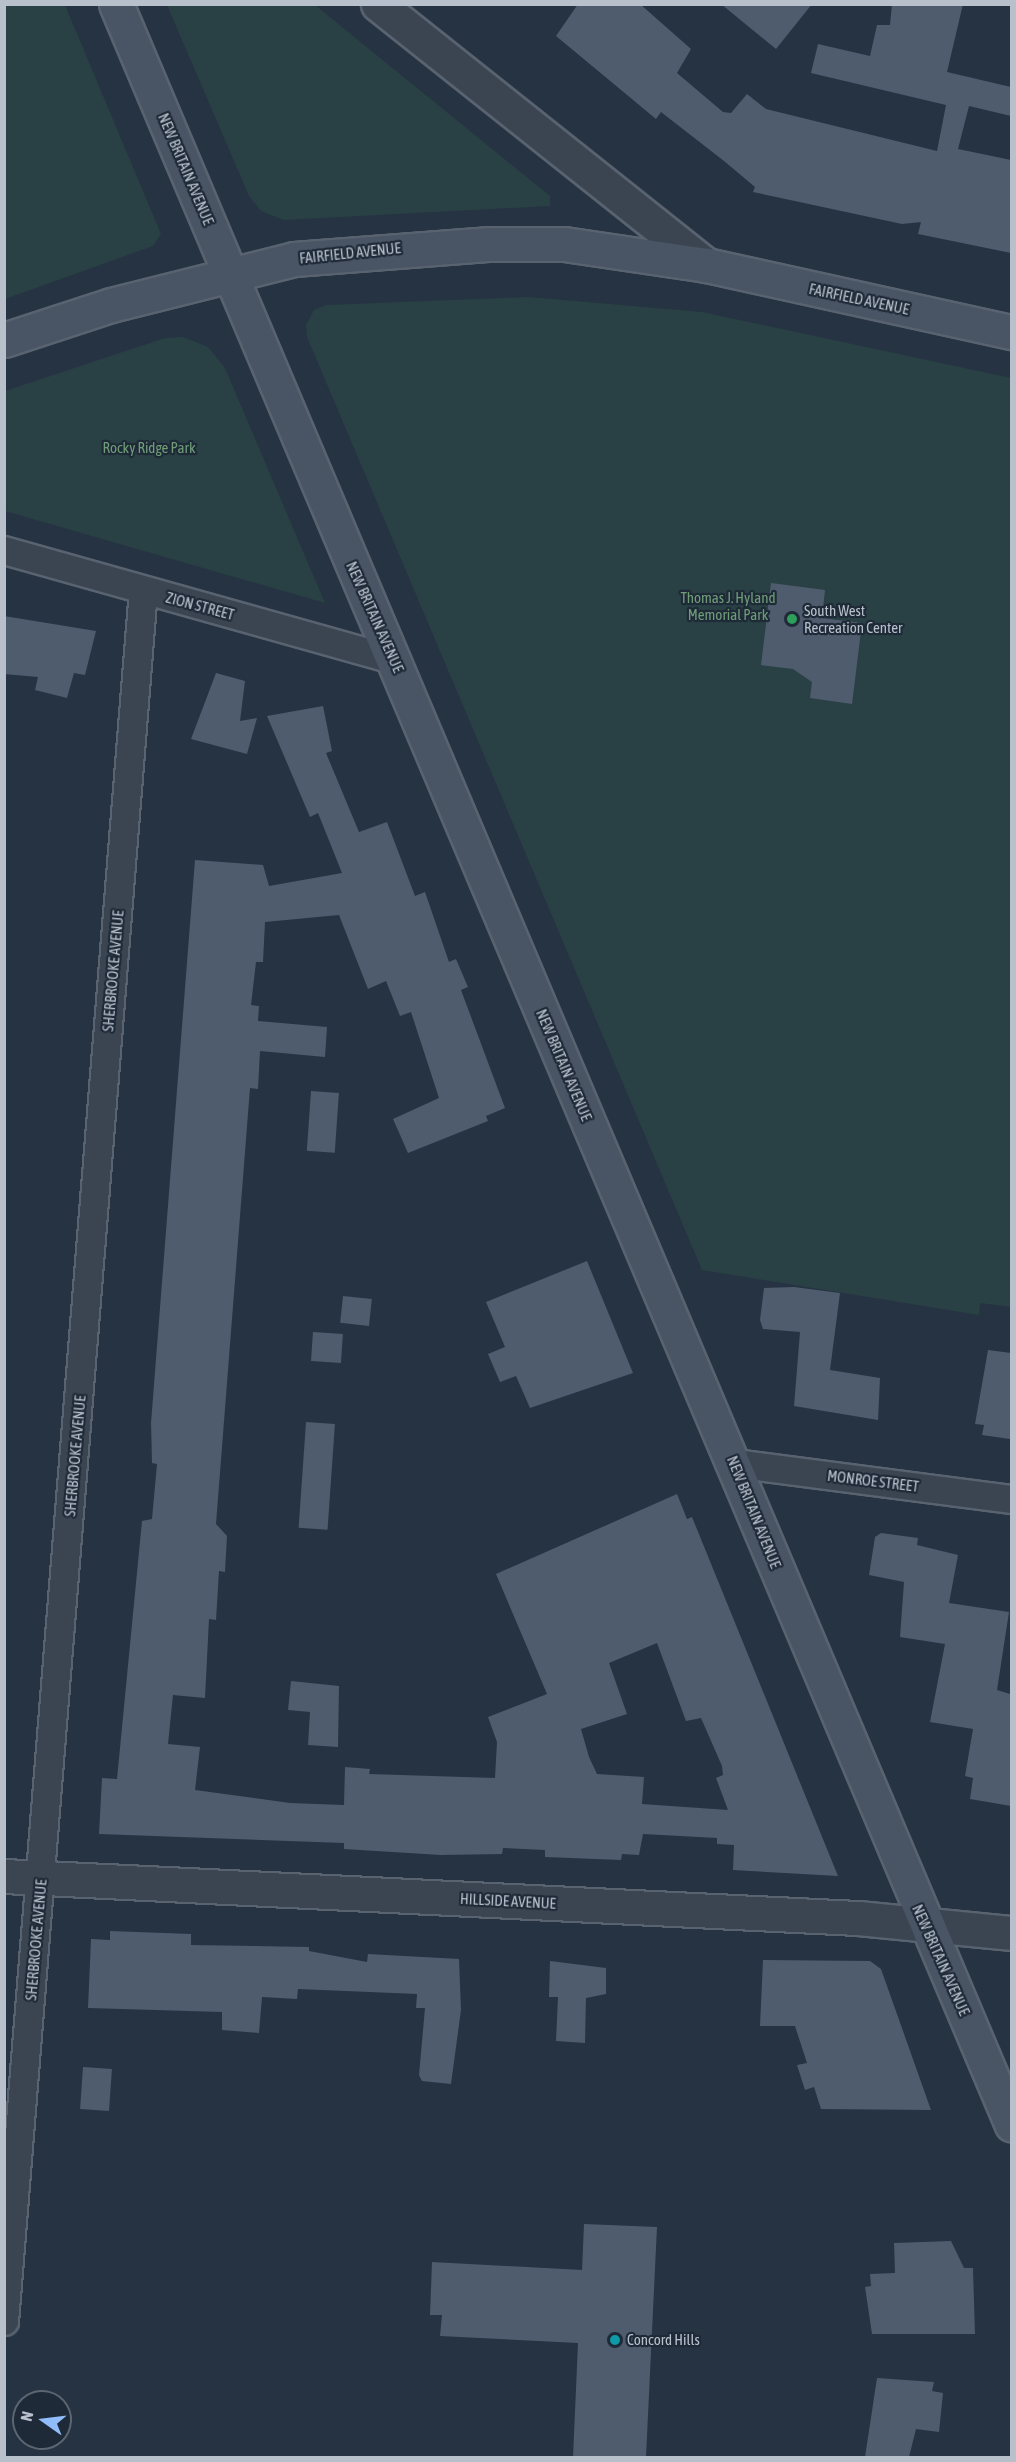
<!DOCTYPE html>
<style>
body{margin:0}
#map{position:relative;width:1016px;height:2462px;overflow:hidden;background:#263343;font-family:"Asap Condensed",sans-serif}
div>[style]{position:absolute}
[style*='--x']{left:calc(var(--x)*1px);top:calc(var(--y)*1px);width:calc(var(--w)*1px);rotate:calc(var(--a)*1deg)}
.green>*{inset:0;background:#294144}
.building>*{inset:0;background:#4f5c6e;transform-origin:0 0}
.roads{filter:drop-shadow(2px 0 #596370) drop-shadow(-2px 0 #596370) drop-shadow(0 2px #596370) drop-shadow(0 -2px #596370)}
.minor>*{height:27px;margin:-13.5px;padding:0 13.5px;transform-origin:13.5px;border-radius:13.5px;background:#3b4552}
.tertiary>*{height:33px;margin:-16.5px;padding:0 16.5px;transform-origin:16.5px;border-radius:16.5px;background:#3b4552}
.secondary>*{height:33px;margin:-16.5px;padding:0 16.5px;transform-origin:16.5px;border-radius:16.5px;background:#495465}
.dots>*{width:16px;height:16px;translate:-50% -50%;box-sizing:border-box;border:3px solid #1f2a38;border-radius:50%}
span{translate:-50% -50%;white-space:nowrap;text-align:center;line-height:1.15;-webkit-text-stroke:4.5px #1f2a38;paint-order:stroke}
.street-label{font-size:15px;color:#b8c0cc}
.park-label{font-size:15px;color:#6f9d78}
.poi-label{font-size:15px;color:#b8c0cc}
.left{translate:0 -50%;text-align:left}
.frame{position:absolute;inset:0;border:6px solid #b8c0cc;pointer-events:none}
.north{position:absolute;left:12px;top:2390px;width:60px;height:60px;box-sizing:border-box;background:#1f2a38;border:2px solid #5c6673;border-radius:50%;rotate:284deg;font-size:16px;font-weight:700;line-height:24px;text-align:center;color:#b8c0cc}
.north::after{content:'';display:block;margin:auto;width:21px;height:27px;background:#90bcf9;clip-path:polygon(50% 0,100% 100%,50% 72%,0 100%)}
</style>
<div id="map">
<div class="green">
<div style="clip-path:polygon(4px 5px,65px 5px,161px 234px,153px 246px,5px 299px)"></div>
<div style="clip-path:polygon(167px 5px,315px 5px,550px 196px,550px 206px,284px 220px,261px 211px,249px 196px)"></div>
<div style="clip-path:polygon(528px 297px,702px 312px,1011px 378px,1011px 1307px,980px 1303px,979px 1315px,702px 1270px,307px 337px,306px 325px,314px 310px,326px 305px)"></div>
<div style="clip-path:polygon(183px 337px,208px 347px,225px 368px,325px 603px,5px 511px,5px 391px,165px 338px)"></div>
</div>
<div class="building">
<div style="clip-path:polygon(578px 4px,640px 4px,691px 49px,677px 73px,723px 112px,731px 113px,747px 94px,766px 109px,937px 151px,946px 105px,811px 73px,818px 44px,870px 56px,877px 25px,890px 25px,892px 4px,963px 4px,947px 72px,1011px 87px,1011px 116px,969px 106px,958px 149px,1011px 160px,1011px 253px,918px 234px,921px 222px,902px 224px,753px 192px,755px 187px,724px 161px,661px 112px,656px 119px,556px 36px)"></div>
<div style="clip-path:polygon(721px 4px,812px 4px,776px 49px)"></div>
<div style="clip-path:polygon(771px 583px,825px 590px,822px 618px,862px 623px,852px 704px,810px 698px,812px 682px,793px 669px,761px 665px)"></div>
<div style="clip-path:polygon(4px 616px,96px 631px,85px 675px,74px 673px,67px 698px,35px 690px,38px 677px,4px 674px)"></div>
<div style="clip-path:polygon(216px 673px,245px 681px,240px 721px,257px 718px,247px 754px,191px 739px)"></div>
<div style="clip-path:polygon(evenodd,323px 706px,332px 751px,326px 753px,359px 832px,387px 822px,415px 896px,425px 892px,449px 962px,456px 959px,468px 987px,461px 990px,505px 1108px,486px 1116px,488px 1121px,408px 1153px,393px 1119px,439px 1098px,411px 1012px,400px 1016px,386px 981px,368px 989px,339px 915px,265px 922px,263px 962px,256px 962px,251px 1005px,259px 1006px,258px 1021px,327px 1027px,325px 1057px,260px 1051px,258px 1089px,250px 1088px,216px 1524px,227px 1536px,225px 1572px,219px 1571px,216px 1620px,209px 1619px,205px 1698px,173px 1695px,168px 1744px,200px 1747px,195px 1790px,290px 1803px,344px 1805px,345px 1767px,370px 1769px,369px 1774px,495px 1778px,497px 1742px,488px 1717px,547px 1694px,496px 1574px,677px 1494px,687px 1519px,692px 1517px,838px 1876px,733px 1870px,734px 1845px,717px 1844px,717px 1838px,643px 1834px,639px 1855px,622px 1854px,621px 1860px,545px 1857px,545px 1850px,503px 1848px,502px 1854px,441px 1855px,344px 1849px,344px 1843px,99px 1834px,102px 1778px,117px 1779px,142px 1521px,152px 1519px,157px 1464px,152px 1463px,151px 1423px,195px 860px,263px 865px,269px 886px,342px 873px,318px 813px,310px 817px,267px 716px,323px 706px,657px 1643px,686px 1721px,701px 1718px,722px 1766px,723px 1775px,716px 1778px,728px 1810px,642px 1804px,644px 1777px,597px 1774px,589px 1757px,581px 1729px,627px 1714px,609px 1663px,657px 1643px)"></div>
<div style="left:311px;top:1091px;width:28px;height:60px;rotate:4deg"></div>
<div style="clip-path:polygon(587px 1261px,633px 1373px,530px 1408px,516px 1376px,500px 1382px,488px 1354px,505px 1347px,486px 1302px)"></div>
<div style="clip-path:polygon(794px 1287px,840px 1293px,830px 1370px,880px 1378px,878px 1420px,794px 1406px,800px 1332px,763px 1329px,760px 1320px,764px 1288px)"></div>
<div style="left:343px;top:1296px;width:29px;height:27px;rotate:6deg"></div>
<div style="left:313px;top:1332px;width:30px;height:29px;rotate:4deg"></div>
<div style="clip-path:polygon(988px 1350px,1011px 1353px,1010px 1439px,982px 1435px,984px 1425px,975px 1424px)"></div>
<div style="left:306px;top:1422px;width:29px;height:106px;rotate:4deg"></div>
<div style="clip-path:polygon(881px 1533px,918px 1538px,917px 1545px,958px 1555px,949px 1603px,1009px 1612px,997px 1690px,1010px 1694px,1011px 1806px,970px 1799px,973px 1778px,965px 1776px,973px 1729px,930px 1722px,945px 1644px,900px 1637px,904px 1582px,869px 1575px,875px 1537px)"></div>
<div style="clip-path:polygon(291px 1681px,339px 1686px,338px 1747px,308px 1745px,310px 1712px,288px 1710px)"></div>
<div style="clip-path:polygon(110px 1931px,191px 1934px,191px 1945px,309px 1947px,309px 1951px,367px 1962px,368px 1954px,459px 1959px,461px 2010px,451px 2084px,422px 2081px,419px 2075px,425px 2008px,416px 2008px,417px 1994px,298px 1989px,297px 1999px,262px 1997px,259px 2033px,222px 2030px,222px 2012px,88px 2008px,91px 1939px,110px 1940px)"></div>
<div style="clip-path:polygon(763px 1960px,870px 1961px,881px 1969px,931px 2110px,821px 2109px,814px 2087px,805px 2090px,797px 2065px,807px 2063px,795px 2026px,760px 2026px)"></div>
<div style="clip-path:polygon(550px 1961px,606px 1968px,606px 1994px,586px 1998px,585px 2043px,556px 2041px,558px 1997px,549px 1997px)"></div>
<div style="left:83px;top:2067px;width:29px;height:42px;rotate:4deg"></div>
<div style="clip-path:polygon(584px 2224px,657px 2227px,646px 2457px,573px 2457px,578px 2343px,440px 2336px,442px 2315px,430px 2315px,432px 2262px,582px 2270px)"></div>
<div style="clip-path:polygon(951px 2241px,964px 2268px,973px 2268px,975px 2334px,872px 2334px,865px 2287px,871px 2286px,870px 2274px,895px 2273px,894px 2243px)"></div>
<div style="clip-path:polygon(877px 2378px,934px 2382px,932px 2391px,943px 2393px,939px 2432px,916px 2429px,909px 2457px,865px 2457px)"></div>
</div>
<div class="roads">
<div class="minor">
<div style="--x:4;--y:550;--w:407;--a:15.7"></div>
<div style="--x:734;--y:1463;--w:280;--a:7.4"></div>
<div style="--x:4;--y:2321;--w:1737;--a:-85.41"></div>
</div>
<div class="tertiary">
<div style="--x:378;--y:4;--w:419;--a:38.5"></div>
<div style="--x:4;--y:1876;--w:855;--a:2.82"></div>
<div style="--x:858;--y:1918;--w:155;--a:5.6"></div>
</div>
<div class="secondary">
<div style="--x:116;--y:4;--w:2302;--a:67.1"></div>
<div style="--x:4;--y:340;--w:113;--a:-18.1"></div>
<div style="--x:111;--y:305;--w:189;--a:-14.1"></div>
<div style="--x:294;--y:259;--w:197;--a:-4.4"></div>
<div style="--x:490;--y:244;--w:74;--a:0"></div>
<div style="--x:564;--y:244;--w:144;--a:8.4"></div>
<div style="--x:706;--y:265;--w:313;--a:12.4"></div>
</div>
</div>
<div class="dots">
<div style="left:792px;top:619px;background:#2e9e5b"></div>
<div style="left:615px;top:2340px;background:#0f9aa8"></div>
</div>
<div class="street-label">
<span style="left:186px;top:169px;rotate:67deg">NEW BRITAIN AVENUE</span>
<span style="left:350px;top:253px;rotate:-6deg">FAIRFIELD AVENUE</span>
<span style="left:859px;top:299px;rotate:12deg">FAIRFIELD AVENUE</span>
<span style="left:200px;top:606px;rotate:15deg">ZION STREET</span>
<span style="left:375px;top:617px;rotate:66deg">NEW BRITAIN AVENUE</span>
<span style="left:113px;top:971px;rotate:-85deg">SHERBROOKE AVENUE</span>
<span style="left:564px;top:1065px;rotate:67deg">NEW BRITAIN AVENUE</span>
<span style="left:75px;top:1456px;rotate:-85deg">SHERBROOKE AVENUE</span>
<span style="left:873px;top:1481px;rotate:7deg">MONROE STREET</span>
<span style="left:754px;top:1512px;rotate:68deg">NEW BRITAIN AVENUE</span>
<span style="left:508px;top:1901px;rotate:3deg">HILLSIDE AVENUE</span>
<span style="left:36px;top:1940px;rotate:-85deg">SHERBROOKE AVENUE</span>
<span style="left:941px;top:1960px;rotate:66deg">NEW BRITAIN AVENUE</span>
</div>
<div class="park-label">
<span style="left:149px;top:448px">Rocky Ridge Park</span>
<span style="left:728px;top:606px">Thomas J. Hyland<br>Memorial Park</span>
</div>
<div class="poi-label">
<span class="left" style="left:804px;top:619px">South West<br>Recreation Center</span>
<span class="left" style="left:627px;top:2340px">Concord Hills</span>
</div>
<div class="frame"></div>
<div class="north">N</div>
</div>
